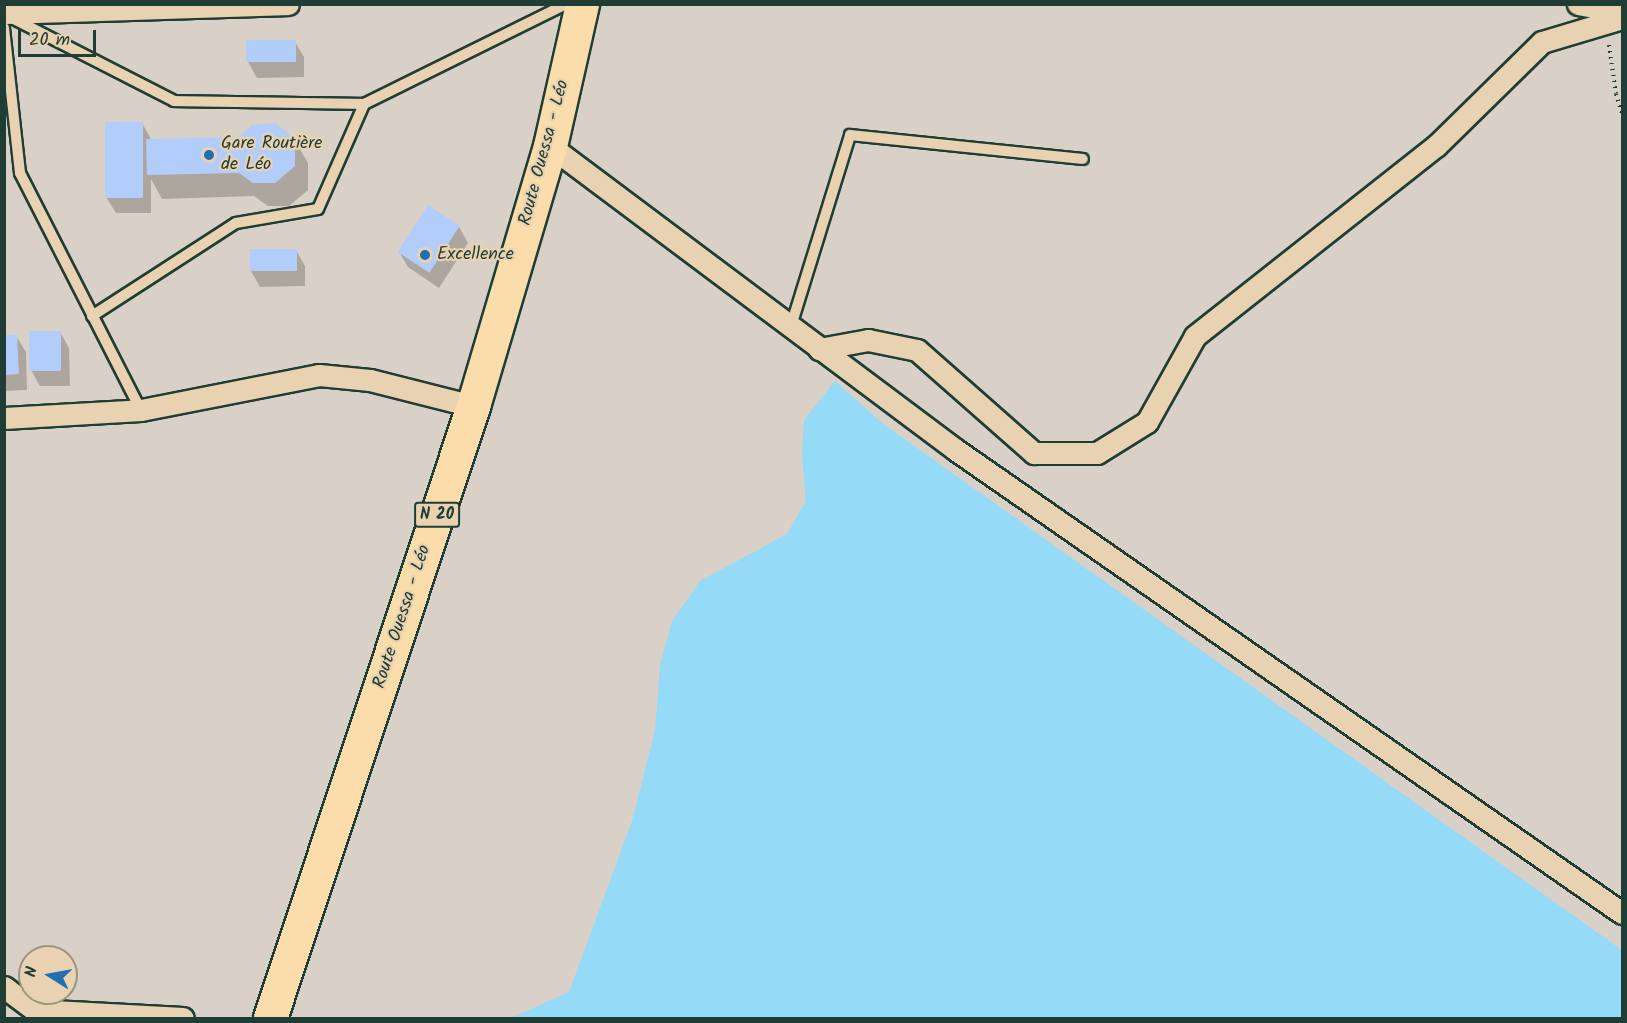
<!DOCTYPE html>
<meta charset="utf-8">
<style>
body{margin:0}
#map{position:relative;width:1627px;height:1023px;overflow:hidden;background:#d9d0c7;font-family:Kalam,sans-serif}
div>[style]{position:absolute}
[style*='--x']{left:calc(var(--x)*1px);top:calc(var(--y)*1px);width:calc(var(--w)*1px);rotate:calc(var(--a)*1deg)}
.water>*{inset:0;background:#95daf7}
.shadow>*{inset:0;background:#0003}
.building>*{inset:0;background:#b3cdfb;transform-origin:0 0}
.path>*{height:4px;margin-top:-2px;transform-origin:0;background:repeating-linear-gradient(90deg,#1f3d34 0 1.5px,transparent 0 6px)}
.roads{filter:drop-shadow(2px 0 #1f3d34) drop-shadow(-2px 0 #1f3d34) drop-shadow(0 2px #1f3d34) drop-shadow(0 -2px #1f3d34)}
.service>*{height:10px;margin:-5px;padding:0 5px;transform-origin:5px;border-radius:5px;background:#e9d2b1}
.minor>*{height:21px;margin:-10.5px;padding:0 10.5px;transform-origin:10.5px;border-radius:10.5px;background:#e9d2b1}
.primary>*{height:33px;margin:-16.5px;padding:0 16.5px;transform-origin:16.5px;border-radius:16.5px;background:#fbddab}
.dots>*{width:16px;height:16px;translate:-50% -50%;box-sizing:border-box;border:3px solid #e9d2b1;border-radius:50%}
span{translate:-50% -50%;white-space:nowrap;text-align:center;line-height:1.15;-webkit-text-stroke:4.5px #e9d2b1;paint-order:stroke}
.shield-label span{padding:2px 4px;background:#e9d2b1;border:2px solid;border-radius:4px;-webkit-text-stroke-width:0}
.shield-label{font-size:16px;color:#1f3d34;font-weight:700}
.poi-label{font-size:18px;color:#1f3d34}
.left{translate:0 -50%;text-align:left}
.street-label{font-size:18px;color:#1f3d34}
.frame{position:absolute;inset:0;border:6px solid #1f3d34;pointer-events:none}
.north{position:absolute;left:18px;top:945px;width:60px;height:60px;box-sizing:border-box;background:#e9d2b1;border:2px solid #98967f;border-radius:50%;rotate:281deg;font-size:16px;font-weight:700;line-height:24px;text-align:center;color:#1f3d34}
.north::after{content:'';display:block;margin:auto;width:21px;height:27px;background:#1f6fb2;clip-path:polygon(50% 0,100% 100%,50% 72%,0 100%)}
.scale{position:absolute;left:18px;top:30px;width:78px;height:27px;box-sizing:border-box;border:3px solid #1f3d34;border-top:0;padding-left:8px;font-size:18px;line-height:21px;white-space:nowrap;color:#1f3d34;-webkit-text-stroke:4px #e9d2b1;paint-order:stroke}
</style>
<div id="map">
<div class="water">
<div style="clip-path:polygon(835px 381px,882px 423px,1622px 950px,1622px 1018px,504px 1018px,518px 1015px,569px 992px,632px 821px,655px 731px,660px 666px,672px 621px,700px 581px,787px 534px,806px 501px,802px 455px,804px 420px)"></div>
</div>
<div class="shadow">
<div style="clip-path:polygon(248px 42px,295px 42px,304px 57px,304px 77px,257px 78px,248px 62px)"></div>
<div style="clip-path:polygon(142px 123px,151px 139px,294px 139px,308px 163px,308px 190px,289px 206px,268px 206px,254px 196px,162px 199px,151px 179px,151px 213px,116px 213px,106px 197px)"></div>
<div style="clip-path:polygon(459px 227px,468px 243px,439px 288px,408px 267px,399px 252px)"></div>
<div style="clip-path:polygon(296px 250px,305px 266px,305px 286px,260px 287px,251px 271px)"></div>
<div style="clip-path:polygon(60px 332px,69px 348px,70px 386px,40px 386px,31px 370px)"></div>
<div style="clip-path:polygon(16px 336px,26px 352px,27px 390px,4px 391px,4px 337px)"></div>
</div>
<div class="building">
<div style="left:246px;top:40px;width:50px;height:22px"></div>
<div style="left:105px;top:122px;width:38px;height:76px"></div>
<div style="clip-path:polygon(275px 123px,295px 138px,295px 166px,275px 183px,253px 183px,239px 173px,147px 175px,146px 139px,239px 137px,252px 125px)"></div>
<div style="left:428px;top:205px;width:38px;height:56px;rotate:33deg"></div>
<div style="left:250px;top:249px;width:47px;height:22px"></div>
<div style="left:29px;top:331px;width:32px;height:40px"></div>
<div style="clip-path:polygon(4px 335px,17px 335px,19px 374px,4px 375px)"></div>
</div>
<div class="path">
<div style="--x:1609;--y:45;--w:49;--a:81.9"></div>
<div style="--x:1616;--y:94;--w:21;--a:73"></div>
</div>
<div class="roads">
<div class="service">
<div style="--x:10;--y:17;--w:184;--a:27.1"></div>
<div style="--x:174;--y:101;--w:190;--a:0.9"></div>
<div style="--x:364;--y:104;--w:225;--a:-26.3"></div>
<div style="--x:4;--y:28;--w:146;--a:83.7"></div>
<div style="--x:20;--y:173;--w:266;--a:63"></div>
<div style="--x:92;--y:316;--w:171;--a:-32.9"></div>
<div style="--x:236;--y:223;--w:83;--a:-9.7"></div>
<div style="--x:318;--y:209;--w:115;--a:-66.3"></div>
<div style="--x:791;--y:326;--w:200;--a:-72.8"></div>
<div style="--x:850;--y:135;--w:234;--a:5.9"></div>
</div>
<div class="minor">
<div style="--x:1578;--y:4;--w:45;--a:10.3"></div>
<div style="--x:4;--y:13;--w:284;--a:-1.8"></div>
<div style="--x:550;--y:146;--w:507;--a:36.82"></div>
<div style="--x:956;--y:450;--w:811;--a:34.81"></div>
<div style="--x:819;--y:349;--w:50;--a:-10.4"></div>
<div style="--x:868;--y:340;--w:50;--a:11.5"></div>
<div style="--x:917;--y:350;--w:156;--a:41.4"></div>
<div style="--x:1034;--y:453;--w:63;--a:0"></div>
<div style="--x:1097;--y:453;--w:59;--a:-31.8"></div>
<div style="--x:1147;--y:422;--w:98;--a:-60.8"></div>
<div style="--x:1195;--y:336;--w:307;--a:-38.3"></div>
<div style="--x:1436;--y:146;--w:148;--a:-44.5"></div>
<div style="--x:1542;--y:42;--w:84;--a:-16.7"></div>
<div style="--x:4;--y:418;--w:137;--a:-3.3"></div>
<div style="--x:141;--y:410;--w:181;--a:-11.1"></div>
<div style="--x:319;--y:375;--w:51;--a:5.6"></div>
<div style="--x:370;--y:380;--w:106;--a:14.2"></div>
<div style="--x:4;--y:987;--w:38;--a:37"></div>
<div style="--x:34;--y:1010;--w:149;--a:3.1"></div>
</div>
<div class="primary">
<div style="--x:270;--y:1018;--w:645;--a:-71.65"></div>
<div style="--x:473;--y:406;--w:271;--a:-73.5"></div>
<div style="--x:550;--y:146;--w:146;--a:-77.3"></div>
</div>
</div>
<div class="dots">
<div style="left:209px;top:155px;background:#1f6fb2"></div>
<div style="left:425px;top:255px;background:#1f6fb2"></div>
</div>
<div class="shield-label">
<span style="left:437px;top:515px">N 20</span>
</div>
<div class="poi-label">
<span class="left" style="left:221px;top:155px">Gare Routière<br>de Léo</span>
<span class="left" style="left:437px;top:255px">Excellence</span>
</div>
<div class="street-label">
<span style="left:545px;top:153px;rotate:-75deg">Route Ouessa - Léo</span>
<span style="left:403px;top:617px;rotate:-72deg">Route Ouessa - Léo</span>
</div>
<div class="frame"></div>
<div class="north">N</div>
<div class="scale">20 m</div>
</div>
